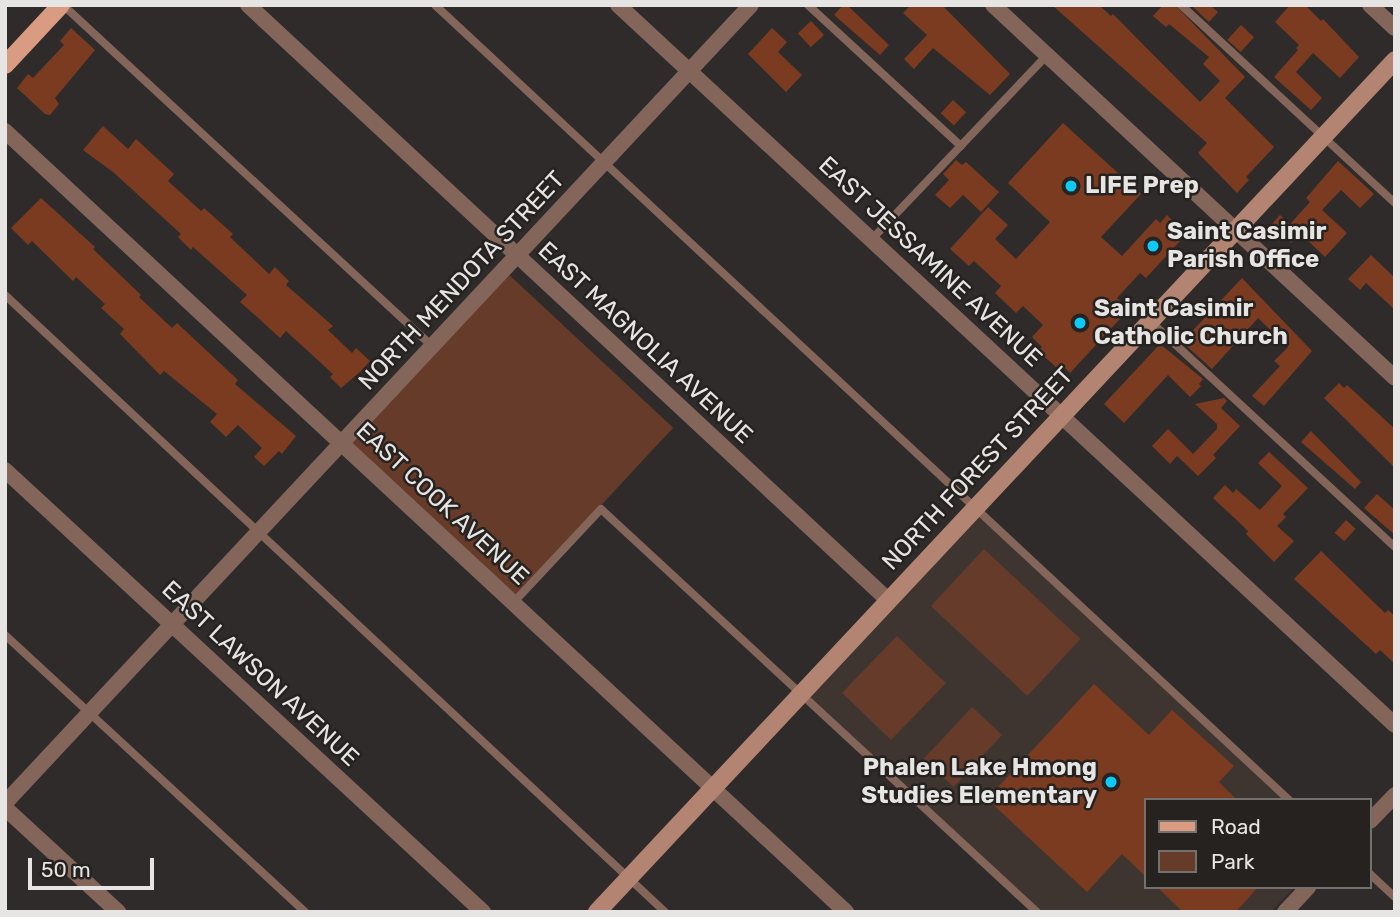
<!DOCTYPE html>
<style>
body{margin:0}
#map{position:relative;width:1400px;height:917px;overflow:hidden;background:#2f2b2a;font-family:Rubik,sans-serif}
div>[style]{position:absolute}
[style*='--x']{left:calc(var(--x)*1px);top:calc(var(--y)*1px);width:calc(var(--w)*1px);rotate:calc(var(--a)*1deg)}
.built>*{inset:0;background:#3e3531}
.green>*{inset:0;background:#663b29;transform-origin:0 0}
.building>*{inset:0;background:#7a3b20;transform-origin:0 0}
.lane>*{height:8px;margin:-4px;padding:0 4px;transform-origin:4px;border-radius:4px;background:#836559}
.street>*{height:16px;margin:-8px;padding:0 8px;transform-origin:8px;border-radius:8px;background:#836559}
.secondary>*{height:18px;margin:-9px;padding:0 9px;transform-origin:9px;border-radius:9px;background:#b38471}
.primary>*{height:18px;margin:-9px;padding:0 9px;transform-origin:9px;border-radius:9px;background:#d99c83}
.dots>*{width:19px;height:19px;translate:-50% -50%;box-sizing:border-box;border:4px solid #252220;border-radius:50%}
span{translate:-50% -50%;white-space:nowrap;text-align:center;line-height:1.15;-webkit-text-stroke:5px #252220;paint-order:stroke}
.poi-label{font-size:24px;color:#e7e5e4;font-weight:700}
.left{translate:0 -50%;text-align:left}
.right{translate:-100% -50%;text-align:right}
.street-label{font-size:24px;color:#e7e5e4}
.frame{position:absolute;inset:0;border:7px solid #e7e5e4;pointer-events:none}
.legend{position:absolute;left:1144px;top:798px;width:228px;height:91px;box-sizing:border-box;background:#252220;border:2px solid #73706e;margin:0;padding:9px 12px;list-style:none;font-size:21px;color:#e7e5e4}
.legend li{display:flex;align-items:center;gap:14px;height:35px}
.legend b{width:35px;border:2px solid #73706e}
.scale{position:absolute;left:28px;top:858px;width:126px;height:32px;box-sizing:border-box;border:4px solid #e7e5e4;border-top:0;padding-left:9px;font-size:21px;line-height:24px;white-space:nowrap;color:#e7e5e4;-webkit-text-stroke:5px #252220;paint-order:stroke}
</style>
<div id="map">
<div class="built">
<div style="clip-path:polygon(976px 506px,1285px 800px,1146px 800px,1146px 887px,1295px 887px,1271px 912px,1037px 912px,800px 694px)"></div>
</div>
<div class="green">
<div style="left:505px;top:271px;width:230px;height:237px;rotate:43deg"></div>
<div style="left:984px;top:549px;width:132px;height:78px;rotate:43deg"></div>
<div style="left:897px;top:636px;width:68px;height:79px;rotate:44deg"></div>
<div style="left:972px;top:707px;width:41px;height:71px;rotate:43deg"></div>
</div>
<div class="building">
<div style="clip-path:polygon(843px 5px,847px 5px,889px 45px,880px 55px,834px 15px)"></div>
<div style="clip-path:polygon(911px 5px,942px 5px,1010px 74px,990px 95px,933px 48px,914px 69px,904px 59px,927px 35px,903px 13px)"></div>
<div style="clip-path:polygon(1052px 5px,1099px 5px,1111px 16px,1113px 14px,1200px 102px,1220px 81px,1203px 64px,1209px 57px,1169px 24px,1166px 27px,1153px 16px,1163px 5px,1175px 5px,1245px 77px,1225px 98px,1274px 147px,1246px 177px,1249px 180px,1237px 193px,1198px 153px,1207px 143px)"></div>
<div style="clip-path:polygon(1191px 5px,1210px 5px,1218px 12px,1209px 22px)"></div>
<div style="clip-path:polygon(1290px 5px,1305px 5px,1321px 21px,1323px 19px,1359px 57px,1340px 78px,1313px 53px,1296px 72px,1322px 98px,1311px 110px,1274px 77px,1298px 50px,1296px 48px,1299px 45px,1275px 22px)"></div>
<div style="left:811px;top:21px;width:19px;height:18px;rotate:47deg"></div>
<div style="left:1241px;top:25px;width:18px;height:20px;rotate:43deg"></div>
<div style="clip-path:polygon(71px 28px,95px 50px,55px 98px,59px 104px,50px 115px,45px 114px,17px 88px,28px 74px,33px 78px,64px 45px,60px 41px)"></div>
<div style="clip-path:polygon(772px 28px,787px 42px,778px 52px,802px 75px,786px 92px,748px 54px)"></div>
<div style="left:953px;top:100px;width:18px;height:18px;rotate:43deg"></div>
<div style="clip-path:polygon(1063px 123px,1141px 194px,1101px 237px,1122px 256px,1156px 219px,1160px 223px,1167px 215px,1181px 229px,1174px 236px,1180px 241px,1146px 278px,1140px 273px,1117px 298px,1129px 309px,1070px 373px,1061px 364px,1057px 368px,1038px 351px,1042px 347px,1032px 337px,1043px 325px,1023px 306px,1016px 313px,995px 293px,1001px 286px,974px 261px,969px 266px,950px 249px,988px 207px,1008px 225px,995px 239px,1016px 259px,1050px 222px,1008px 183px)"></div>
<div style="clip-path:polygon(103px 126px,128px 149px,136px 139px,174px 174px,168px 181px,201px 211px,204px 208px,233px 234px,230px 237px,269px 274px,275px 267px,289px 281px,286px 285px,333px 326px,328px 330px,352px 353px,356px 348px,370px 361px,361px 371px,341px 388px,330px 377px,333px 374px,286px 331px,280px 338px,256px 316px,240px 302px,247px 295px,193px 247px,191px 250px,178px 237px,181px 234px,113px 172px,83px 150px)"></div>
<div style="clip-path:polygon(956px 160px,962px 165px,966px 162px,999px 192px,981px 212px,963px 195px,950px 208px,935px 195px,949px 180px,943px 174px)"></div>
<div style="clip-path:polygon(1338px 161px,1374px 194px,1360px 208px,1341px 190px,1322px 210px,1347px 233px,1325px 257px,1300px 233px,1291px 243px,1271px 225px,1280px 215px,1290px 224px,1310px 202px,1306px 198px)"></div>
<div style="clip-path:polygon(41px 198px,95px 247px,93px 249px,141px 295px,139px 297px,172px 328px,177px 323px,238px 380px,235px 384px,296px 436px,282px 454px,279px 451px,264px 466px,254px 457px,262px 448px,238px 425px,226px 437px,210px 422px,217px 414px,164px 371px,160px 375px,120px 334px,124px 329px,101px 308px,105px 304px,76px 277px,73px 281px,32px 241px,28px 245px,11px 228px)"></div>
<div style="clip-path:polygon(1371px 255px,1395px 278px,1395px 310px,1366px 283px,1360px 290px,1348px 279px)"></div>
<div style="clip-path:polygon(1242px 278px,1312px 351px,1264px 406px,1252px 396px,1280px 366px,1274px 361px,1288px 347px,1258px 318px,1212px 369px,1182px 342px)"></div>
<div style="clip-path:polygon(1160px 344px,1203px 379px,1199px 384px,1201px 386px,1190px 397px,1168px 375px,1124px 423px,1104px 404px)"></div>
<div style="clip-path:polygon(1339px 383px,1344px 388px,1347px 385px,1395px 429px,1395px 468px,1324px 398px)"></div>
<div style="clip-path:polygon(1224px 398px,1227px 401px,1221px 408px,1240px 426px,1213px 455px,1216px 458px,1198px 476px,1177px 456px,1170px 464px,1152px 446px,1168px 429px,1193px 454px,1217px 429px,1217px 424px,1195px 404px)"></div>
<div style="clip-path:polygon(1311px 431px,1361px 482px,1355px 489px,1301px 442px)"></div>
<div style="clip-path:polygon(1269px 452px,1308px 488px,1283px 514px,1286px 517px,1277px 526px,1294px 541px,1274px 562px,1246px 534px,1248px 531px,1244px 527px,1213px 498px,1225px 485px,1233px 493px,1236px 489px,1260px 510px,1282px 486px,1258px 463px)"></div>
<div style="clip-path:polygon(1377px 494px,1395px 510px,1395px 535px,1364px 508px)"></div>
<div style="left:1346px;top:520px;width:13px;height:17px;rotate:42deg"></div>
<div style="clip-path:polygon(1321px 551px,1385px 613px,1388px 610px,1395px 616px,1395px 664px,1380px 650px,1376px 654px,1294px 579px)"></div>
<div style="clip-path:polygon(1094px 684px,1149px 735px,1172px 710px,1234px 766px,1219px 782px,1237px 800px,1146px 800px,1146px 877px,1122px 854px,1087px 892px,987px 799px)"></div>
<div style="clip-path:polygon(1157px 887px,1258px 887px,1236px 912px,1183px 912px)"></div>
</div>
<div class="lane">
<div style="--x:63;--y:5;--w:502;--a:42.74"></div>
<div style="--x:435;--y:5;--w:1167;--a:42.95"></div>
<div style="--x:808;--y:5;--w:208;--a:42.7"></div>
<div style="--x:1181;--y:5;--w:292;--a:42.8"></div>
<div style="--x:872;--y:239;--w:254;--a:-46.4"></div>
<div style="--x:5;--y:295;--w:903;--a:43.07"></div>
<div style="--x:1150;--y:321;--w:333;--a:42.7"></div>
<div style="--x:514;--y:602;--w:127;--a:-46.9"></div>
<div style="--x:601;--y:509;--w:594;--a:42.75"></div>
<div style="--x:5;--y:635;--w:408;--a:42.7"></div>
<div style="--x:1370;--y:874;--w:34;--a:43"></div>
</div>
<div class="street">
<div style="--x:248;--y:5;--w:874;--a:42.91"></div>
<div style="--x:618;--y:5;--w:1059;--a:42.82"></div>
<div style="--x:993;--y:5;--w:548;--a:42.86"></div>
<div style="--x:1370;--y:5;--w:34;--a:43"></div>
<div style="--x:5;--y:131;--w:1148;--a:42.88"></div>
<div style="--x:5;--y:470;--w:651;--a:42.76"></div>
<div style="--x:5;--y:803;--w:1092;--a:-46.93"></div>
<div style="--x:5;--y:808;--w:154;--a:42.6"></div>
<div style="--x:1370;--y:821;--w:36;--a:-46"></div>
<div style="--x:1285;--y:912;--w:34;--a:-47"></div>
</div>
<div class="secondary">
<div style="--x:597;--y:912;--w:1167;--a:-46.87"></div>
</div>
<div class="primary">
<div style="--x:5;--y:65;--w:82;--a:-47"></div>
</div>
<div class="dots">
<div style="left:1071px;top:186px;background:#0ccafa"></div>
<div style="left:1153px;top:246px;background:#0ccafa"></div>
<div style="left:1080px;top:323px;background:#0ccafa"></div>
<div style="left:1111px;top:782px;background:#0ccafa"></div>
</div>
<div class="poi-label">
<span class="left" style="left:1085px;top:186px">LIFE Prep</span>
<span class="left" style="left:1167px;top:246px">Saint Casimir<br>Parish Office</span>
<span class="left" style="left:1094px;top:323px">Saint Casimir<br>Catholic Church</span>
<span class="right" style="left:1097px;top:782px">Phalen Lake Hmong<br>Studies Elementary</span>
</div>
<div class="street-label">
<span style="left:930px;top:262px;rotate:43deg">EAST JESSAMINE AVENUE</span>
<span style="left:462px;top:281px;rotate:-47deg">NORTH MENDOTA STREET</span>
<span style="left:645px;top:343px;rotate:43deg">EAST MAGNOLIA AVENUE</span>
<span style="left:978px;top:469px;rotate:-47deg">NORTH FOREST STREET</span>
<span style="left:442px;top:504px;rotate:43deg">EAST COOK AVENUE</span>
<span style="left:260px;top:674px;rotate:43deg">EAST LAWSON AVENUE</span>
</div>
<div class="frame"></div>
<ul class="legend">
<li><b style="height:9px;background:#d99c83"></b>Road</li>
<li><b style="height:19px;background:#663b29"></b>Park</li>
</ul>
<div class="scale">50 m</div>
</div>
